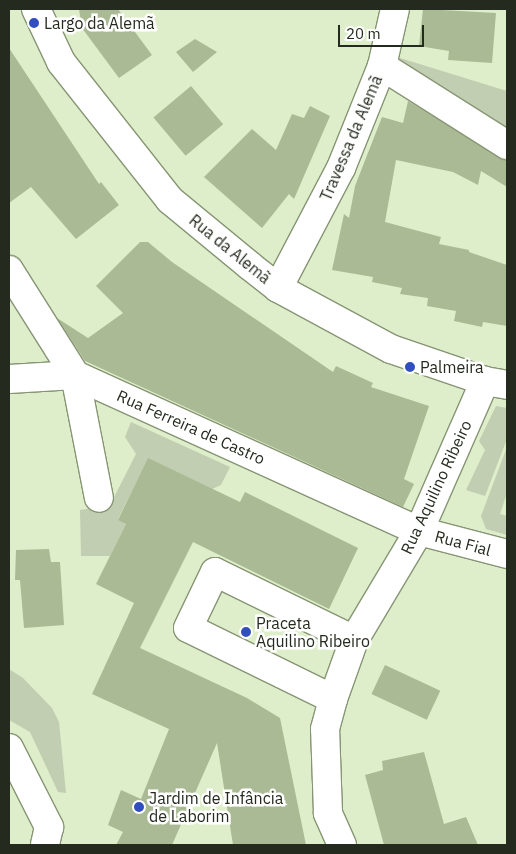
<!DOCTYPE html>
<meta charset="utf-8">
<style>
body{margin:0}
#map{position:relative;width:516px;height:854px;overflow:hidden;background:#deeeca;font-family:"IBM Plex Sans",sans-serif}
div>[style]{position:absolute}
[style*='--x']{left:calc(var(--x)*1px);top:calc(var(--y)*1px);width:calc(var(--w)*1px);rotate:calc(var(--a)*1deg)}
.green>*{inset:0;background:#c1ceb1}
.building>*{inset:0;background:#a9ba94;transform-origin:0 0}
.roads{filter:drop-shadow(1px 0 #869574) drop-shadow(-1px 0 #869574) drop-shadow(0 1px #869574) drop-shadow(0 -1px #869574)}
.minor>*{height:28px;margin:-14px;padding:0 14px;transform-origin:14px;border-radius:14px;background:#fff}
.dots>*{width:14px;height:14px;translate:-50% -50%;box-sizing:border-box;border:2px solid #fff;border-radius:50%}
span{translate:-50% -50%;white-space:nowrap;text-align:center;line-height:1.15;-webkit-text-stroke:5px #fff;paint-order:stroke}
.poi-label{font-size:16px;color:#242a1d}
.left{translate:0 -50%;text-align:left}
.street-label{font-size:16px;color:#242a1d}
.frame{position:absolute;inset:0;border:10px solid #242a1d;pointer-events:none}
.scale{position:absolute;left:338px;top:25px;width:86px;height:22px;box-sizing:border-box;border:2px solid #242a1d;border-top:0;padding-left:6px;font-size:15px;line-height:18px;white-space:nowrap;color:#242a1d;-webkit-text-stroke:4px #fff;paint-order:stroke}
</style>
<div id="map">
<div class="green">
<div style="clip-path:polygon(400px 58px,507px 91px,507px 128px,398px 65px)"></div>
<div style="clip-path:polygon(496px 406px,507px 408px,507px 439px,485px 496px,466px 490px,485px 450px,479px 441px)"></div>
<div style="clip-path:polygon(131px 422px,230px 467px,221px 485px,212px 489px,148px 459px,118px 519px,126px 524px,110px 556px,81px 556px,80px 510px,110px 505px,136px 454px,125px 437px)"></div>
<div style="clip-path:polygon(507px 447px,507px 493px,500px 514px,507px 516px,507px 535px,486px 529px,481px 516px)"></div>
<div style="clip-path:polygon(9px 669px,23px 678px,52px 708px,59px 722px,66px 793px,58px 792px,30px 732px,9px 720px)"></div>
</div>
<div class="building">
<div style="clip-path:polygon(79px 9px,118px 9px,152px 55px,119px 78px,82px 28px)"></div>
<div style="clip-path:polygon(423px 9px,496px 13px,492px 63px,448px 60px,449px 51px,419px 46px)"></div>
<div style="clip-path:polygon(195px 39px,217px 52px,193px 72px,176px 52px)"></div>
<div style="clip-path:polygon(9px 48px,99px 184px,101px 182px,119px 205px,76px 239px,31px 187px,9px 203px)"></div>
<div style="left:191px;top:86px;width:50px;height:49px;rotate:50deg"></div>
<div style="clip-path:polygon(408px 101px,507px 160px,507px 187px,481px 171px,478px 185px,453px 172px,396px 160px,385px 222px,441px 237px,439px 244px,469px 250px,469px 252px,507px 265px,507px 326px,483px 322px,482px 327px,454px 321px,456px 311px,427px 306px,428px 298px,400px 294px,402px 288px,372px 282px,373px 277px,332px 270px,344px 214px,349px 218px,355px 186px,382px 117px,403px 123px)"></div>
<div style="clip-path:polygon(310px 106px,330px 116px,294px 199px,289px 194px,262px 228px,204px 177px,252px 129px,276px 150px,292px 114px,304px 118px)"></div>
<div style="clip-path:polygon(140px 242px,148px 242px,172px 262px,333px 372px,336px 366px,373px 383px,371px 387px,429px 406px,404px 479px,414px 484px,403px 507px,85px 361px,57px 318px,88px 338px,123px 313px,96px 286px)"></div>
<div style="clip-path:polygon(148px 458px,240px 502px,245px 492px,358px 548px,329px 609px,193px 542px,140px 648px,247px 698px,280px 718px,306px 845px,233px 845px,217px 743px,172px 845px,116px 845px,123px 832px,108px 825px,121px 790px,141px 799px,169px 729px,92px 694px,134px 603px,96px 584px,126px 524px,118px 520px)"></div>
<div style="clip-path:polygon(49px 549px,51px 562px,60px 562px,64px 625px,24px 628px,20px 580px,15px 580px,16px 550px)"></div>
<div style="left:385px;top:665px;width:61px;height:32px;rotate:25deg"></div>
<div style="clip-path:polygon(424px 752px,444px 824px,466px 817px,478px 845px,384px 845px,365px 775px,383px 770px,382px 761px)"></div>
</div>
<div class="roads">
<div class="minor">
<div style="--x:36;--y:9;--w:59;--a:64.7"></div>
<div style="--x:61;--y:62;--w:176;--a:51.7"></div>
<div style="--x:170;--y:200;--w:104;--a:39.5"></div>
<div style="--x:250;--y:266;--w:36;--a:38"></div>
<div style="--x:278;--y:288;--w:128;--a:28.4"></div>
<div style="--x:391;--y:349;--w:99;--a:18.8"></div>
<div style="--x:485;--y:381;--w:22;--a:10"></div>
<div style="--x:382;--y:66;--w:148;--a:32.3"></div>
<div style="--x:9;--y:270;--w:124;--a:57.8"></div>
<div style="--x:75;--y:375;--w:378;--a:24.4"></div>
<div style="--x:419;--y:531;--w:91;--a:14.6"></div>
<div style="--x:278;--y:288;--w:136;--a:-62.3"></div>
<div style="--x:341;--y:168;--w:110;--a:-68.1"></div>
<div style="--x:382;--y:66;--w:58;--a:-77.2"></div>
<div style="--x:75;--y:375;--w:125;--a:79"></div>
<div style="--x:9;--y:379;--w:66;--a:-3.5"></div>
<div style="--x:333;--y:699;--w:161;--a:-153.9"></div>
<div style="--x:188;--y:628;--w:62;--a:-64.3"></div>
<div style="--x:215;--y:572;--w:155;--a:26.1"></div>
<div style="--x:9;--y:748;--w:89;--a:63.1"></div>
<div style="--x:49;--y:827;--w:18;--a:103"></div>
<div style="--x:342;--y:845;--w:35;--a:-114"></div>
<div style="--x:328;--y:813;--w:84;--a:-92"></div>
<div style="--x:325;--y:729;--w:31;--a:-75"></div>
<div style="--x:333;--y:699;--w:63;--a:-70.4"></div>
<div style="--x:354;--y:640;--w:127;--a:-59.2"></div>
<div style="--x:419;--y:531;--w:164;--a:-66.3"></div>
</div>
</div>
<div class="dots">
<div style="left:34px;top:23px;background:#314ebe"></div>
<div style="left:410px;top:367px;background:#314ebe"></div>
<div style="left:246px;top:632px;background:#314ebe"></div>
<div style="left:139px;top:807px;background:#314ebe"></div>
</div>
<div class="poi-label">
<span class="left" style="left:44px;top:23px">Largo da Alemã</span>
<span class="left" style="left:420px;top:367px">Palmeira</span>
<span class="left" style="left:256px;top:632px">Praceta<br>Aquilino Ribeiro</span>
<span class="left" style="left:149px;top:807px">Jardim de Infância<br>de Laborim</span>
</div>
<div class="street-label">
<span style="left:351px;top:138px;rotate:-67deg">Travessa da Alemã</span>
<span style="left:230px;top:249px;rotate:39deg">Rua da Alemã</span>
<span style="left:191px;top:427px;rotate:24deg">Rua Ferreira de Castro</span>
<span style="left:436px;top:487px;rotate:-65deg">Rua Aquilino Ribeiro</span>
<span style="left:463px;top:543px;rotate:15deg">Rua Fial</span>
</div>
<div class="frame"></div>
<div class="scale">20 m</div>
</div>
